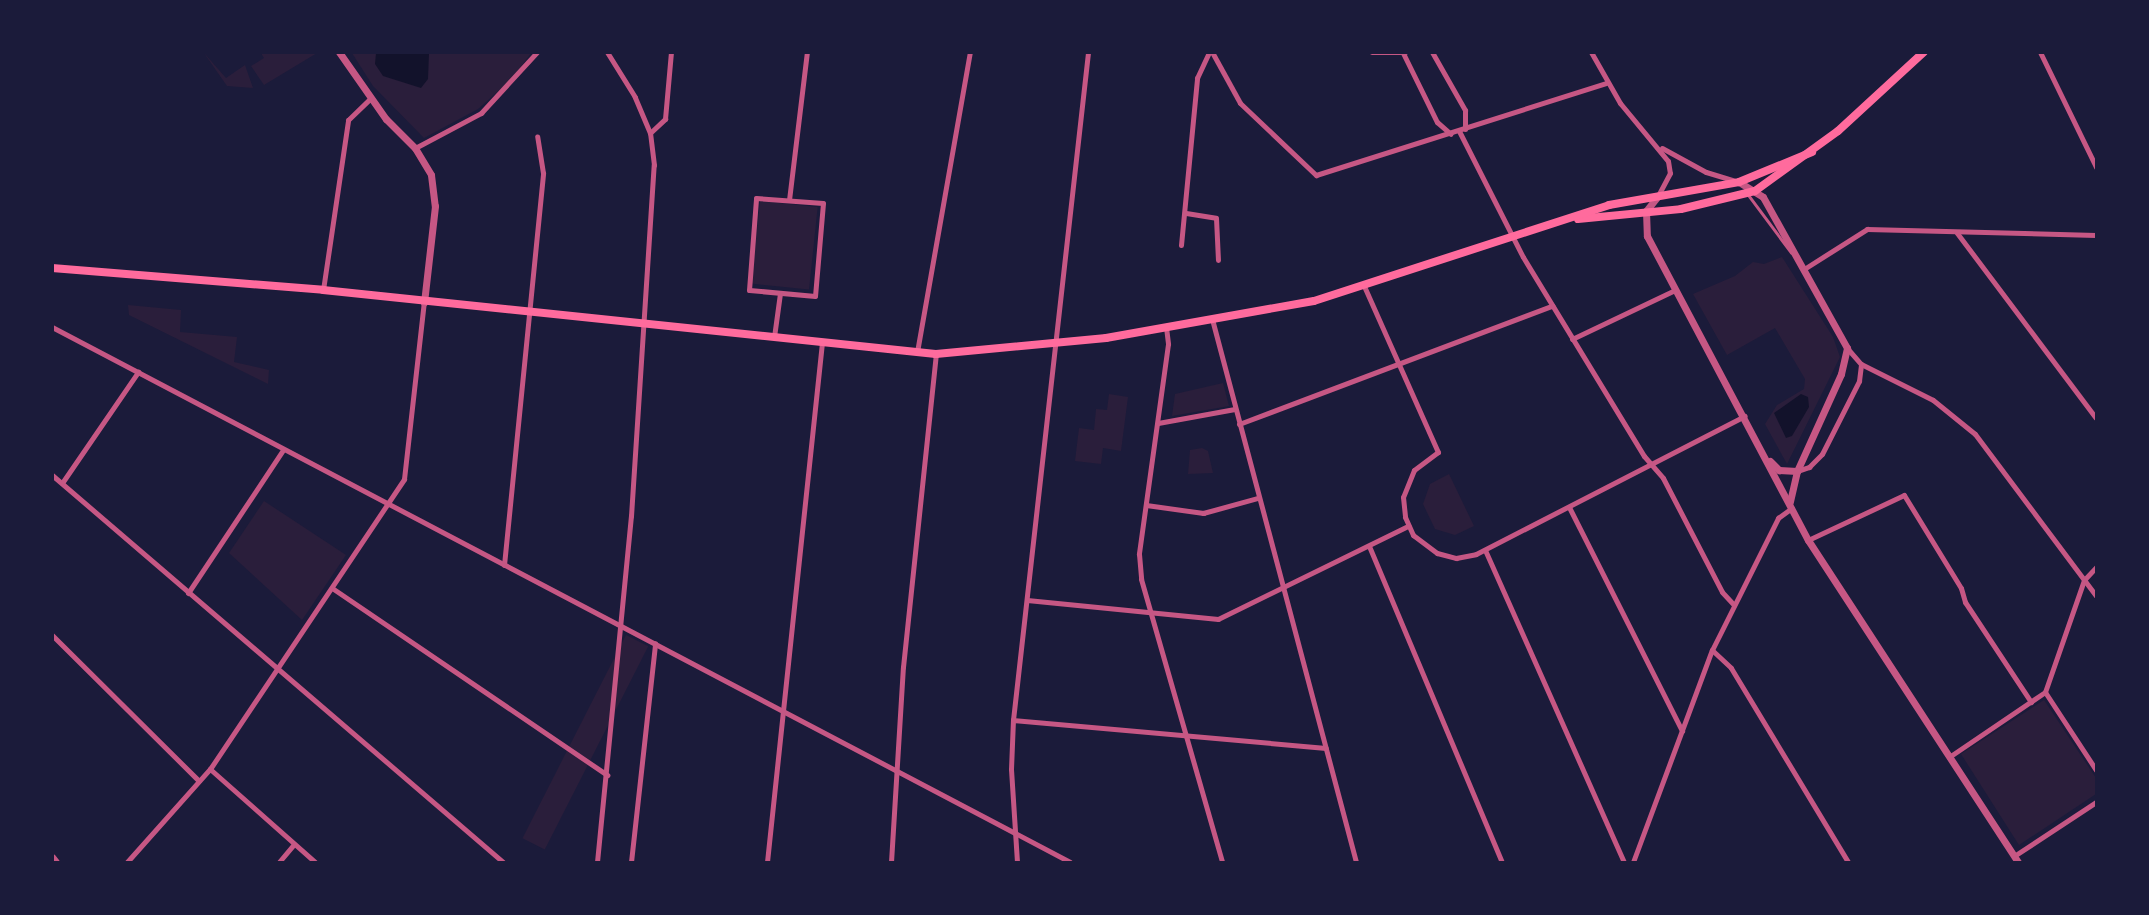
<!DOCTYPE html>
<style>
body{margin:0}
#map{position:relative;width:2149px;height:915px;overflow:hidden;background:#1b1b3a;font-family:Poppins,sans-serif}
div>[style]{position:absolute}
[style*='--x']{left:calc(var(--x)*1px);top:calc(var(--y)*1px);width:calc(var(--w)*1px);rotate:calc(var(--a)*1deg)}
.green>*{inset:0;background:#2a1e3b;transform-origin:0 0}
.water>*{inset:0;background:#12122b}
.service>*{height:2.5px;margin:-1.25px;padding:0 1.25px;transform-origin:1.25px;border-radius:1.25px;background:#c65784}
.minor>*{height:5px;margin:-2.5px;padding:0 2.5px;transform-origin:2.5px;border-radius:2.5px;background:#c65784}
.tertiary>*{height:7px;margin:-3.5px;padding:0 3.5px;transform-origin:3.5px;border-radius:3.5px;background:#c65784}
.secondary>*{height:8px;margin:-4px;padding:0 4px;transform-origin:4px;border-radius:4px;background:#ff6b9d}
span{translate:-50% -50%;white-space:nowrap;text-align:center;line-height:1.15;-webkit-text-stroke:7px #1b1b3a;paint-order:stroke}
.frame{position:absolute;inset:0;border:54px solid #1b1b3a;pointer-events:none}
</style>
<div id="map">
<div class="green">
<div style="clip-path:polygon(204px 53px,226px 78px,245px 65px,253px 88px,227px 86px)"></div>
<div style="clip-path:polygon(261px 53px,317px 52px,317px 53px,264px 85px,251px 66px,264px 58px)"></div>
<div style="clip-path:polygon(352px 53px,531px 53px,512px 79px,478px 109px,424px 138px,373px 86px)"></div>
<div style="left:760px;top:201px;width:58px;height:83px;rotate:6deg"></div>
<div style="clip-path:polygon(1782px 257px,1833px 337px,1840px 357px,1787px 464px,1765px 424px,1777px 405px,1804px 389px,1805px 379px,1775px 328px,1727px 355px,1693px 294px,1735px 276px,1753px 262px,1764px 264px)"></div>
<div style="clip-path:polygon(128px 305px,181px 310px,180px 332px,237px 337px,234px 362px,269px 370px,268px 384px,129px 315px)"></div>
<div style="clip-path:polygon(1223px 383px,1229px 406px,1172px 416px,1175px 394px)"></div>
<div style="clip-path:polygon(1109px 394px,1128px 397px,1121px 451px,1103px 448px,1101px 464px,1075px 461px,1079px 428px,1094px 430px,1096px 409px,1107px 410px)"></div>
<div style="clip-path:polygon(1202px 448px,1208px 451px,1213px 473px,1188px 474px,1190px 450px)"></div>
<div style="clip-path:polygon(1449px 474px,1474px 526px,1455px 535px,1435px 529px,1423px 504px,1430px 484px)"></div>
<div style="clip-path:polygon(264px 501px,346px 555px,302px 620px,229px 553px)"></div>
<div style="left:626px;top:635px;width:25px;height:228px;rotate:27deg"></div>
<div style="clip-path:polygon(2044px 700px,2096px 778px,2096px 794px,2019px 845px,1961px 754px)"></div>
</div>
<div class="water">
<div style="clip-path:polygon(376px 53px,429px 53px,428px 79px,421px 88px,383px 76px,375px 64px)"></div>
<div style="clip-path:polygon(1801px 394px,1808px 397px,1809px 407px,1792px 436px,1786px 438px,1774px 413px)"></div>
</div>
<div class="service">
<div style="--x:1747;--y:193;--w:74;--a:53.3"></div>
</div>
<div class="minor">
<div style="--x:1212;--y:52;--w:58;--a:61.2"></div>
<div style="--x:1240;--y:103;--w:105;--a:43.5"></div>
<div style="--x:1316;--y:175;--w:304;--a:-17.6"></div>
<div style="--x:1372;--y:52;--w:33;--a:0"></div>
<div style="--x:1432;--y:52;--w:67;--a:60.4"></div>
<div style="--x:1465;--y:110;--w:19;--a:90"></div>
<div style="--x:1591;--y:52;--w:59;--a:60.4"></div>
<div style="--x:1620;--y:103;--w:75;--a:50.4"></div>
<div style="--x:1668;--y:161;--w:12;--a:81"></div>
<div style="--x:1670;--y:173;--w:27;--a:118"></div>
<div style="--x:2040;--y:52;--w:128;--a:64"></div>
<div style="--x:1403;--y:53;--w:77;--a:63.8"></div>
<div style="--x:1437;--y:122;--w:18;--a:41"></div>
<div style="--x:1459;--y:131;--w:141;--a:63.1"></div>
<div style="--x:1523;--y:257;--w:233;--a:58.7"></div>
<div style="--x:1644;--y:456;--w:29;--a:49"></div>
<div style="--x:1663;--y:478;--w:128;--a:62.6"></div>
<div style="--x:1722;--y:592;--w:16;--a:47"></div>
<div style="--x:650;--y:133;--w:21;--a:-43"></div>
<div style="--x:665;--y:119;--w:67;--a:-84.9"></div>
<div style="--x:415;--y:148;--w:75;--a:-27.9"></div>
<div style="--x:481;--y:113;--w:83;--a:-47.4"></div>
<div style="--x:1662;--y:148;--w:50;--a:28.6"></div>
<div style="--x:1706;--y:172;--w:34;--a:17"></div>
<div style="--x:756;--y:198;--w:67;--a:4.3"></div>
<div style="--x:823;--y:203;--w:93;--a:94.9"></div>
<div style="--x:815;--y:296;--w:66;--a:-174.8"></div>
<div style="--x:749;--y:290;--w:92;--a:-85.6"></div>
<div style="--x:789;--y:200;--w:149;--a:-83.1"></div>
<div style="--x:1186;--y:213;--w:30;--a:9"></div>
<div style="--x:1216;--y:218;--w:42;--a:87.3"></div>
<div style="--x:1957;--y:233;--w:231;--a:53.1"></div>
<div style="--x:1181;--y:245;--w:168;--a:-84.5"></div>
<div style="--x:1197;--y:78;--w:29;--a:-65"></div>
<div style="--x:1804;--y:269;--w:75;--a:-32.4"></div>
<div style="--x:1867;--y:229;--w:229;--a:1.5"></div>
<div style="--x:1364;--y:286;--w:182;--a:66"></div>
<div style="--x:1438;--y:452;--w:30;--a:143"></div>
<div style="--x:1414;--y:470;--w:29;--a:112"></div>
<div style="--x:1403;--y:497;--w:20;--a:84"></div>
<div style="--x:1405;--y:517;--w:20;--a:66"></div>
<div style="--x:1413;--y:535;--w:30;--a:37"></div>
<div style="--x:1437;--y:553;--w:20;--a:15"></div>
<div style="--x:1456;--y:558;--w:20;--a:-11"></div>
<div style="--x:1476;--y:554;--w:302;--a:-27.2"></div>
<div style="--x:323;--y:290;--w:172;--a:-81.6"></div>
<div style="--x:348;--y:120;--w:30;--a:-44"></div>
<div style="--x:1212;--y:319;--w:562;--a:75.15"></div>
<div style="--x:52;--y:327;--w:1150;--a:27.72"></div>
<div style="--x:1166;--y:327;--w:17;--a:83"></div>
<div style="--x:1168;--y:344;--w:212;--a:97.9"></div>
<div style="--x:1139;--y:554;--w:25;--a:85"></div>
<div style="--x:1141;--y:579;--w:294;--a:74"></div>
<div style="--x:774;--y:337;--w:44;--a:-82.2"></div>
<div style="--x:1572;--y:339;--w:114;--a:-25.4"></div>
<div style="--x:1847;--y:348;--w:21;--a:49"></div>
<div style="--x:1861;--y:364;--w:80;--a:26.6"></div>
<div style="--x:1933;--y:400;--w:54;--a:39"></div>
<div style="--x:1975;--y:434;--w:202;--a:53.2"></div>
<div style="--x:917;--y:352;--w:305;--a:-80"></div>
<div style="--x:1158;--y:423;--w:78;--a:-10.3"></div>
<div style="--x:1239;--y:424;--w:335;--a:-20.7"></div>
<div style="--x:1797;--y:471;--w:13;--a:-18"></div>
<div style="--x:1809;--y:467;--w:18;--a:-45"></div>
<div style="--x:1822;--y:454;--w:82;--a:-63.1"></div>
<div style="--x:1859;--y:381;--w:17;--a:-83"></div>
<div style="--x:52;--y:475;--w:594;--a:40.63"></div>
<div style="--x:62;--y:483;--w:135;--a:-55.6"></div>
<div style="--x:1146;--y:505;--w:58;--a:8"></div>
<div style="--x:1203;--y:513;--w:57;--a:-15.3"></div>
<div style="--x:1569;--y:507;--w:251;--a:63.2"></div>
<div style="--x:1808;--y:540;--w:106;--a:-25.1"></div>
<div style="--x:1904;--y:495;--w:109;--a:58.5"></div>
<div style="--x:1961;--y:588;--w:15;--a:74"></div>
<div style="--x:1965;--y:602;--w:120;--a:56.6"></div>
<div style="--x:1369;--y:546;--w:343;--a:67.2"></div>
<div style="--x:1485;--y:550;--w:342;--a:66"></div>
<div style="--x:504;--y:565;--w:394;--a:-84.3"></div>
<div style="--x:543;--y:173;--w:37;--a:-99"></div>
<div style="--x:332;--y:588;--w:333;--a:34.2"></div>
<div style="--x:188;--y:593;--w:172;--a:-56.4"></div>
<div style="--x:1027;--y:600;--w:192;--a:5.7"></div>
<div style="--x:1218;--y:619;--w:212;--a:-26.1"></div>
<div style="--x:52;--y:635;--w:207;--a:44.8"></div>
<div style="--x:1712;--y:650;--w:26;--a:43"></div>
<div style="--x:1731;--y:668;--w:227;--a:58.9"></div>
<div style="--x:2045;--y:692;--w:93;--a:56.8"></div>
<div style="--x:1013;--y:720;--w:314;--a:5.1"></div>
<div style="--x:1949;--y:757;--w:116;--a:-34.1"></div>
<div style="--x:2045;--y:692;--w:119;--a:-70.8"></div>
<div style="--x:2084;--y:580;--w:18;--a:-47"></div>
<div style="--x:210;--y:769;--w:140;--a:41.5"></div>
<div style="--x:2014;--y:856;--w:98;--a:-33.4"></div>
<div style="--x:127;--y:862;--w:125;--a:-48.3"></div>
<div style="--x:210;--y:769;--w:349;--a:-56.2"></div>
<div style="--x:404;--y:479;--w:178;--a:-83.6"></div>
<div style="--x:279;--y:862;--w:23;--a:-50"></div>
<div style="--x:597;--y:862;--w:348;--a:-84.4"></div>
<div style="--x:631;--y:516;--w:352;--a:-86.3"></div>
<div style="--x:654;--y:165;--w:32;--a:-97"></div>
<div style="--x:650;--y:133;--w:39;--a:-113"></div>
<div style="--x:635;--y:97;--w:53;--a:-121.9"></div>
<div style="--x:631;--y:862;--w:220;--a:-83.7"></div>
<div style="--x:767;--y:862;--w:523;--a:-83.96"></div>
<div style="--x:891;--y:862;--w:195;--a:-86.5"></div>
<div style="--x:903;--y:667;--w:315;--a:-84"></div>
<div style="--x:1017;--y:862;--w:93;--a:-93.7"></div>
<div style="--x:1011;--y:769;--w:49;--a:-87.7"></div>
<div style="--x:1013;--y:720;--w:672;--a:-83.59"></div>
<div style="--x:1633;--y:862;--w:226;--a:-69.6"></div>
<div style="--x:1712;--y:650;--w:148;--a:-63.4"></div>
<div style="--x:1778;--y:518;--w:17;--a:-36"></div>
</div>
<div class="tertiary">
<div style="--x:339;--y:52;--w:82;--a:55"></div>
<div style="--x:386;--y:119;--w:41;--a:45"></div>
<div style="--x:415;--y:148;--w:31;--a:59"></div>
<div style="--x:431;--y:175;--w:31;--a:83"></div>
<div style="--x:435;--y:206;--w:97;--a:96.5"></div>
<div style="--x:1739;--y:182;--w:28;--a:32"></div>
<div style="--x:1763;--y:197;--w:173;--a:60.9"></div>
<div style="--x:1847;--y:348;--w:27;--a:103"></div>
<div style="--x:1841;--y:374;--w:107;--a:114.4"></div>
<div style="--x:1797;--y:471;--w:32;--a:103"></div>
<div style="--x:1657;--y:197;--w:18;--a:128"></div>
<div style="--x:1646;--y:211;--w:25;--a:88"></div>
<div style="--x:1647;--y:236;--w:344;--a:62.1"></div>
<div style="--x:1808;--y:540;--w:384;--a:56.9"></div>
<div style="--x:1770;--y:461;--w:13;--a:45"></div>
<div style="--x:1779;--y:470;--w:18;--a:3"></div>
<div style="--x:52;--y:857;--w:6;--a:51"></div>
</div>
<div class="secondary">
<div style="--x:1578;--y:219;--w:103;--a:-5.5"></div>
<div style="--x:1681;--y:209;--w:76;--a:-13.7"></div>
<div style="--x:1755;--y:191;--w:102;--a:-35.9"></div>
<div style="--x:1838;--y:131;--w:117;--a:-42.6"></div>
<div style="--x:52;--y:268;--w:272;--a:4.6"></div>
<div style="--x:323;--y:290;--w:616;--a:5.96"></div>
<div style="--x:936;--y:354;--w:171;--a:-5.4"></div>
<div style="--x:1106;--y:338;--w:211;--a:-10.1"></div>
<div style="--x:1314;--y:301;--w:310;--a:-18"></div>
<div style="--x:1609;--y:205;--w:132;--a:-10"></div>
<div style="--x:1739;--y:182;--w:79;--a:-22.3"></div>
</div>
<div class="frame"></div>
</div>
